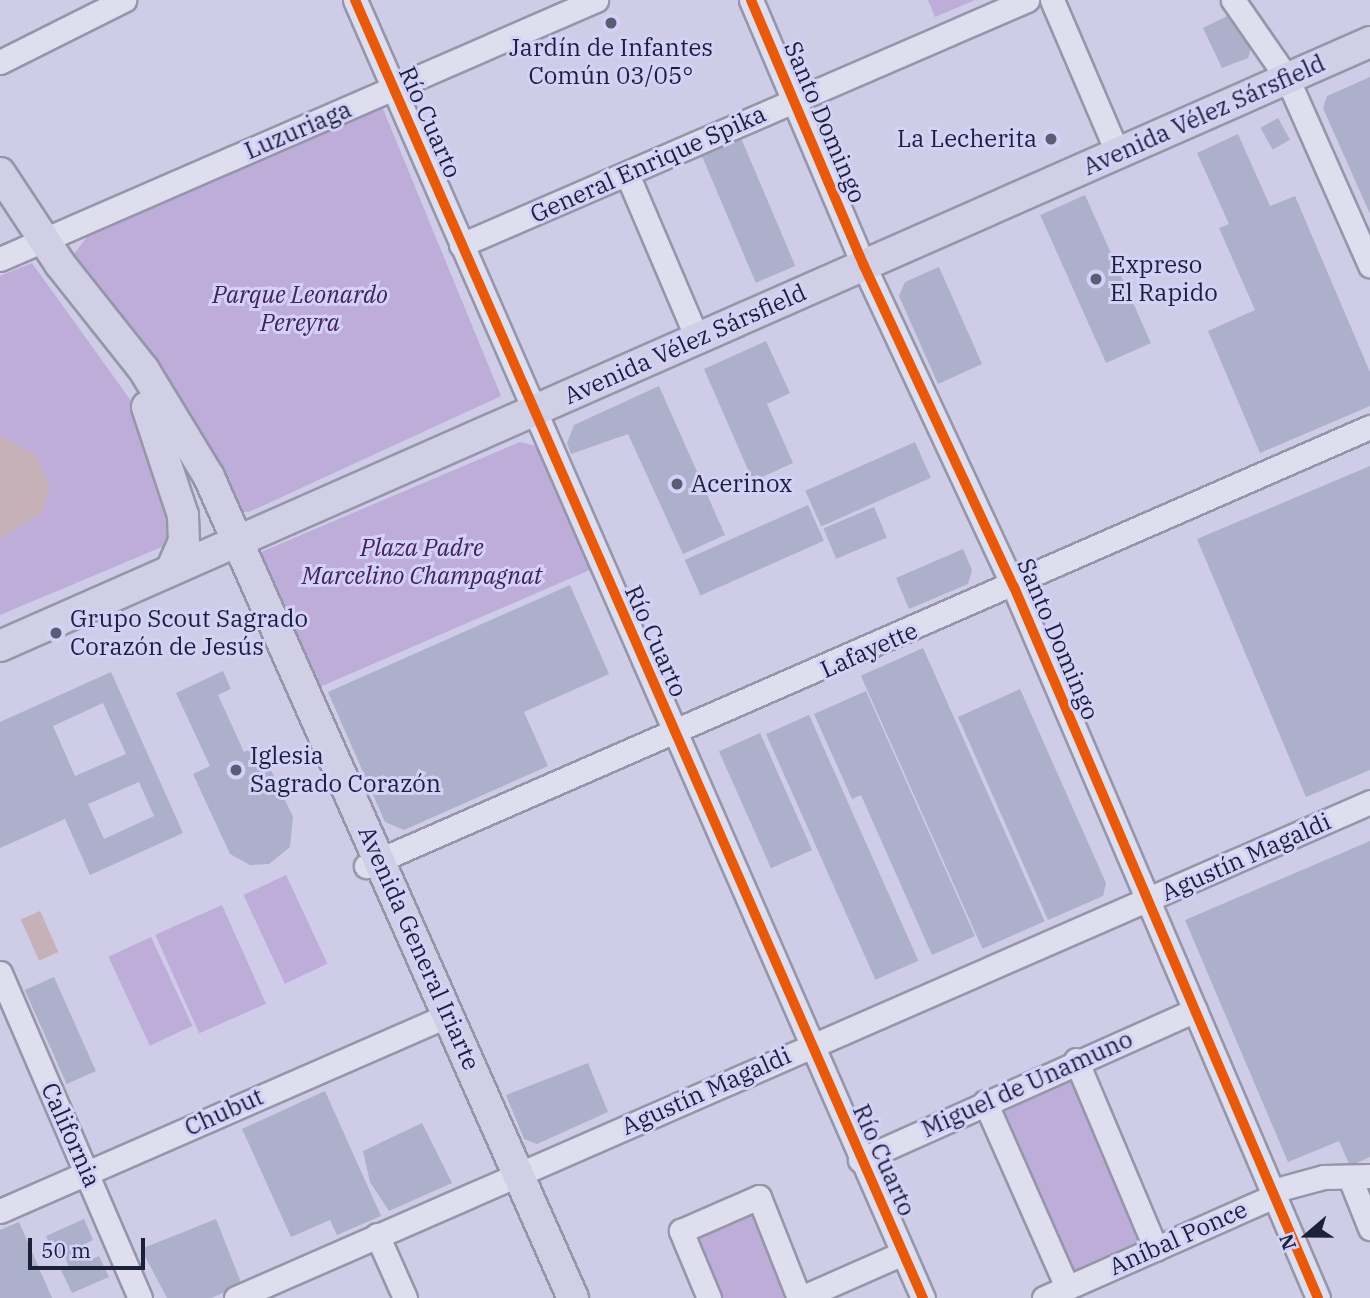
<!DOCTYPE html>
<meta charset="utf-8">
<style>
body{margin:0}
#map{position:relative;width:1370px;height:1298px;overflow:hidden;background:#cecce6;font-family:"IBM Plex Serif",serif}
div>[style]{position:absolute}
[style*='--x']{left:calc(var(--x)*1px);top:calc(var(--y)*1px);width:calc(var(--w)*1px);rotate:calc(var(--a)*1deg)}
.green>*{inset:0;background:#beadd9;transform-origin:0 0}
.water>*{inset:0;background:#c6b1b8;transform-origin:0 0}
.building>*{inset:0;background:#adb0ca;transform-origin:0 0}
.roads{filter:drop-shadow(2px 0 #9696ab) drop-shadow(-2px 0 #9696ab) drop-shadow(0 2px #9696ab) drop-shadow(0 -2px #9696ab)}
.minor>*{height:23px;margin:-11.5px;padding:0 11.5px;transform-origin:11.5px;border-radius:11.5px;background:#dfdeee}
.major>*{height:30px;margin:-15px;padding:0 15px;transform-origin:15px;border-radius:15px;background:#d1cfe5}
.cycleway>*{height:10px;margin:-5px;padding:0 5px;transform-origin:5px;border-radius:5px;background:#e8590c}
.dots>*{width:19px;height:19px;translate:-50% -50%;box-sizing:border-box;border:4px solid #d4d1f8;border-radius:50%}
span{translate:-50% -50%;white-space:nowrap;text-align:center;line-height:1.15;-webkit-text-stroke:6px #d4d1f8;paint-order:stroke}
.poi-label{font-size:24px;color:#1c213a}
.right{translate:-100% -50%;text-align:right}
.left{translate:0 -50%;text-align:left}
.street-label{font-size:24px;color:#1c213a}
.park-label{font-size:24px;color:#432258;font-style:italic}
.north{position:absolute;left:1272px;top:1200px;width:70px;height:70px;-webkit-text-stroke:5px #d4d1f8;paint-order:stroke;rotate:250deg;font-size:19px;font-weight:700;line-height:28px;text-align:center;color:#1c213a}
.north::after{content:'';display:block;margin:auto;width:24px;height:32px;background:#1c213a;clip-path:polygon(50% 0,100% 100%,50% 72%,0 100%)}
.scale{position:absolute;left:28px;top:1238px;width:117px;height:32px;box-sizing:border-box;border:4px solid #1c213a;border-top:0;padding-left:9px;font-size:21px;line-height:24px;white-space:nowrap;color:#1c213a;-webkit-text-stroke:5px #d4d1f8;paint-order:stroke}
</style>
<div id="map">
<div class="green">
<div style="clip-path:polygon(928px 0,975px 0,935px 17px)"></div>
<div style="clip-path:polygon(381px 104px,501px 396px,249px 512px,233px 511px,70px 259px,87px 237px)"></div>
<div style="clip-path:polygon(32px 263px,129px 398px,159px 455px,173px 507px,169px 544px,0 615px,0 276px)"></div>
<div style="clip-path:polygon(520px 442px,536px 446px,592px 569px,315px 689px,254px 555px)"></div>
<div style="left:286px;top:875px;width:98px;height:47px;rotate:65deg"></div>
<div style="left:222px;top:905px;width:108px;height:73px;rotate:66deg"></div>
<div style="left:151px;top:937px;width:98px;height:47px;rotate:65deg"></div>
<div style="left:1074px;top:1073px;width:184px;height:85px;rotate:66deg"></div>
<div style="clip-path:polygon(751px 1211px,788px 1298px,718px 1298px,692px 1237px)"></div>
</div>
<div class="water">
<div style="clip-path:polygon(0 435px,36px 456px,50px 487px,42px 513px,0 539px)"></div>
<div style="left:40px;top:911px;width:45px;height:21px;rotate:66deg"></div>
</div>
<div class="building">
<div style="clip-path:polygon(1227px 16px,1251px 49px,1248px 58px,1222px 68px,1203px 28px)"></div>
<div style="clip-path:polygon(1370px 77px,1370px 214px,1323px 108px,1327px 96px)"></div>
<div style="left:1278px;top:118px;width:25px;height:20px;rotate:61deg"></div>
<div style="clip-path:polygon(1238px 134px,1270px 206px,1295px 196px,1370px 372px,1370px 406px,1260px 453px,1208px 331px,1255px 310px,1219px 228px,1229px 224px,1197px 153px)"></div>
<div style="left:741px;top:138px;width:139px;height:43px;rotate:67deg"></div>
<div style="left:1085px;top:195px;width:162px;height:49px;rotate:66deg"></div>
<div style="clip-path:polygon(939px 267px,982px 364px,938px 384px,899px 296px,905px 282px)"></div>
<div style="clip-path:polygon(766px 341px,790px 393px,767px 404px,793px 463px,753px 481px,704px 369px)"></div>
<div style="clip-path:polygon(659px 386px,725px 535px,683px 554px,628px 434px,571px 454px,567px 443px,574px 425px)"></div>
<div style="left:915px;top:442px;width:39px;height:120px;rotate:66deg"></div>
<div style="clip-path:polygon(1370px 466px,1370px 770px,1306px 797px,1197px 539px)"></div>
<div style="left:808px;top:505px;width:39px;height:135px;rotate:66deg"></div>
<div style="left:874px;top:507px;width:33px;height:55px;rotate:67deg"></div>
<div style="clip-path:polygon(963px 549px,972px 570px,968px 584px,909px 609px,896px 578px)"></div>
<div style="clip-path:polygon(570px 585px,609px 674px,524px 712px,548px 766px,404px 830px,385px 822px,328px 692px)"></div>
<div style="left:923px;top:648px;width:299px;height:68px;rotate:66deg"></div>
<div style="clip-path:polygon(223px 671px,231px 689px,218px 695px,244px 752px,259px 745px,293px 817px,290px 847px,269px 864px,250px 865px,230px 854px,193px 774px,210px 766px,176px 693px)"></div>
<div style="clip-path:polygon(evenodd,111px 672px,183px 833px,90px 875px,65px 819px,0 848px,0 722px,111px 672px,103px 703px,126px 754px,75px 776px,53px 726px,103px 703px,111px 672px,139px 782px,154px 816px,104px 839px,88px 804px,139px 782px)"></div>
<div style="clip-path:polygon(1020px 689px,1106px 883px,1103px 896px,1048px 920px,958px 717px)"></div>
<div style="clip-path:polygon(866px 691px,975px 936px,932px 955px,861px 795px,852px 799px,814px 714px)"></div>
<div style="left:809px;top:715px;width:269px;height:47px;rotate:66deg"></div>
<div style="left:760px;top:733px;width:128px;height:45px;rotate:66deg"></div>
<div style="clip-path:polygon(1370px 841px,1370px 1157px,1350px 1166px,1339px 1141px,1288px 1162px,1185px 920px)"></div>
<div style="left:54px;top:977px;width:103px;height:32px;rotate:66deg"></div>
<div style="clip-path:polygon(588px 1063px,608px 1112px,537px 1144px,524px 1139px,506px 1095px)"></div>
<div style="clip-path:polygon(325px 1091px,381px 1216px,337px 1235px,330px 1220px,291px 1237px,242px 1129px)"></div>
<div style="clip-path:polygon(422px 1123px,452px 1183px,389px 1211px,370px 1182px,363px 1151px)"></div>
<div style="clip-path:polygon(84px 1219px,93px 1240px,83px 1245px,90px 1260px,99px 1256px,109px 1277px,72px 1293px,61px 1270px,69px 1267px,64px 1254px,55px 1258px,46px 1236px)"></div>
<div style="clip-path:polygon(216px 1219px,242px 1285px,211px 1298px,167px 1298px,141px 1249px)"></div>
<div style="clip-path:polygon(19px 1222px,52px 1298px,0 1298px,0 1230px)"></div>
</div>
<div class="roads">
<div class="minor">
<div style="--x:355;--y:0;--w:1417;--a:66.37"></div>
<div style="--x:751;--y:0;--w:289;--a:67"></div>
<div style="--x:864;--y:266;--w:354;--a:65"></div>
<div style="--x:1014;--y:587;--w:773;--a:66.85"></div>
<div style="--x:1052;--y:0;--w:165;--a:66.8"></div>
<div style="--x:1233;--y:0;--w:95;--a:55.3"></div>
<div style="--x:1287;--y:78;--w:205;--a:66.1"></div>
<div style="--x:0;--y:62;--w:139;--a:-26.6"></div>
<div style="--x:627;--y:174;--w:178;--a:66.9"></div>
<div style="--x:461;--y:245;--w:617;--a:-23.41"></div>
<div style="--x:0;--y:259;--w:650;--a:-23.49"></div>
<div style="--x:366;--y:866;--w:1096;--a:-23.62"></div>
<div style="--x:0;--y:973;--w:354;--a:66.7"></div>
<div style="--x:1076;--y:1060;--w:205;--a:67.1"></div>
<div style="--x:985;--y:1102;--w:202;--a:66.1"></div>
<div style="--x:860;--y:1160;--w:367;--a:-24.1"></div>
<div style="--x:1350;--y:1178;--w:54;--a:68.2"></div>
<div style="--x:1272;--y:1191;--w:54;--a:-15.1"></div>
<div style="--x:1324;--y:1177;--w:46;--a:-1.2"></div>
<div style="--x:0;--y:1211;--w:490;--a:-23.6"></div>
<div style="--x:377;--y:1235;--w:69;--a:66"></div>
<div style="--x:236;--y:1298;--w:1238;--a:-23.62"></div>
<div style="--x:709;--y:1298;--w:73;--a:-112.7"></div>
<div style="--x:681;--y:1231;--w:85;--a:-23.6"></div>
<div style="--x:759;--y:1197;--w:109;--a:68.4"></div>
<div style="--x:801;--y:1298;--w:111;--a:-23.8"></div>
<div style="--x:1044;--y:1298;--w:252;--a:-23.9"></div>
</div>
<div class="major">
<div style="--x:0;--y:173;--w:109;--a:56.6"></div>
<div style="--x:60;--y:264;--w:135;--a:51.6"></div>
<div style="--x:144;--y:370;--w:125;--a:58.7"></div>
<div style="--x:209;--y:477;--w:898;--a:66.09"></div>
<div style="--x:147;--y:407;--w:114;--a:71.6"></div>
<div style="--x:183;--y:515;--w:26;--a:88"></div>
<div style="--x:184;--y:541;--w:32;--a:114"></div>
<div style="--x:0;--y:646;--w:1497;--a:-23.79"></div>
</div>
</div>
<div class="cycleway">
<div style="--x:355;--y:0;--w:1417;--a:66.37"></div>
<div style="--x:751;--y:0;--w:289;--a:67"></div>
<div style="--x:864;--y:266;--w:354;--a:65"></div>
<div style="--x:1014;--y:587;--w:773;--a:66.85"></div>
</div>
<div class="dots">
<div style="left:611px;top:23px;background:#5a5d76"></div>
<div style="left:1051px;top:139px;background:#5a5d76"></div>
<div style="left:1096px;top:279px;background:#5a5d76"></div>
<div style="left:677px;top:484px;background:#5a5d76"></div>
<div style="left:56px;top:633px;background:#5a5d76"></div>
<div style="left:236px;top:770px;background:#5a5d76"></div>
</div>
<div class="poi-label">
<span style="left:611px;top:62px">Jardín de Infantes<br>Común 03/05°</span>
<span class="right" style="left:1037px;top:139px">La Lecherita</span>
<span class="left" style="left:1110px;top:279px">Expreso<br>El Rapido</span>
<span class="left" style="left:691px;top:484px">Acerinox</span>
<span class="left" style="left:70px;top:633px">Grupo Scout Sagrado<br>Corazón de Jesús</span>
<span class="left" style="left:250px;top:770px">Iglesia<br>Sagrado Corazón</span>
</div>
<div class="street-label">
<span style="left:1204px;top:115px;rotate:-24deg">Avenida Vélez Sársfield</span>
<span style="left:430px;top:122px;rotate:66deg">Río Cuarto</span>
<span style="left:825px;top:122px;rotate:67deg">Santo Domingo</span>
<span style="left:298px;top:130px;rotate:-23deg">Luzuriaga</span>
<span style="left:648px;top:164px;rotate:-24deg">General Enrique Spika</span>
<span style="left:685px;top:344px;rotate:-24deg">Avenida Vélez Sársfield</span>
<span style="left:1058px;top:639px;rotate:67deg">Santo Domingo</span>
<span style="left:656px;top:641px;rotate:66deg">Río Cuarto</span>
<span style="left:869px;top:650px;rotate:-24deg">Lafayette</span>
<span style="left:1246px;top:857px;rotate:-24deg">Agustín Magaldi</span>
<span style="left:419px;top:948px;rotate:66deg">Avenida General Iriarte</span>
<span style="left:1027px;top:1084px;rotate:-24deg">Miguel de Unamuno</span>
<span style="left:706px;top:1091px;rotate:-24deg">Agustín Magaldi</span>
<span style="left:224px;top:1112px;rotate:-24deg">Chubut</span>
<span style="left:71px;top:1135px;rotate:66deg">California</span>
<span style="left:884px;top:1160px;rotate:66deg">Río Cuarto</span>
<span style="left:1178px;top:1238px;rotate:-24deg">Aníbal Ponce</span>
</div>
<div class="park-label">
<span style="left:300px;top:309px">Parque Leonardo<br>Pereyra</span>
<span style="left:422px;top:562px">Plaza Padre<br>Marcelino Champagnat</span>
</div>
<div class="north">N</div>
<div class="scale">50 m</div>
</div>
